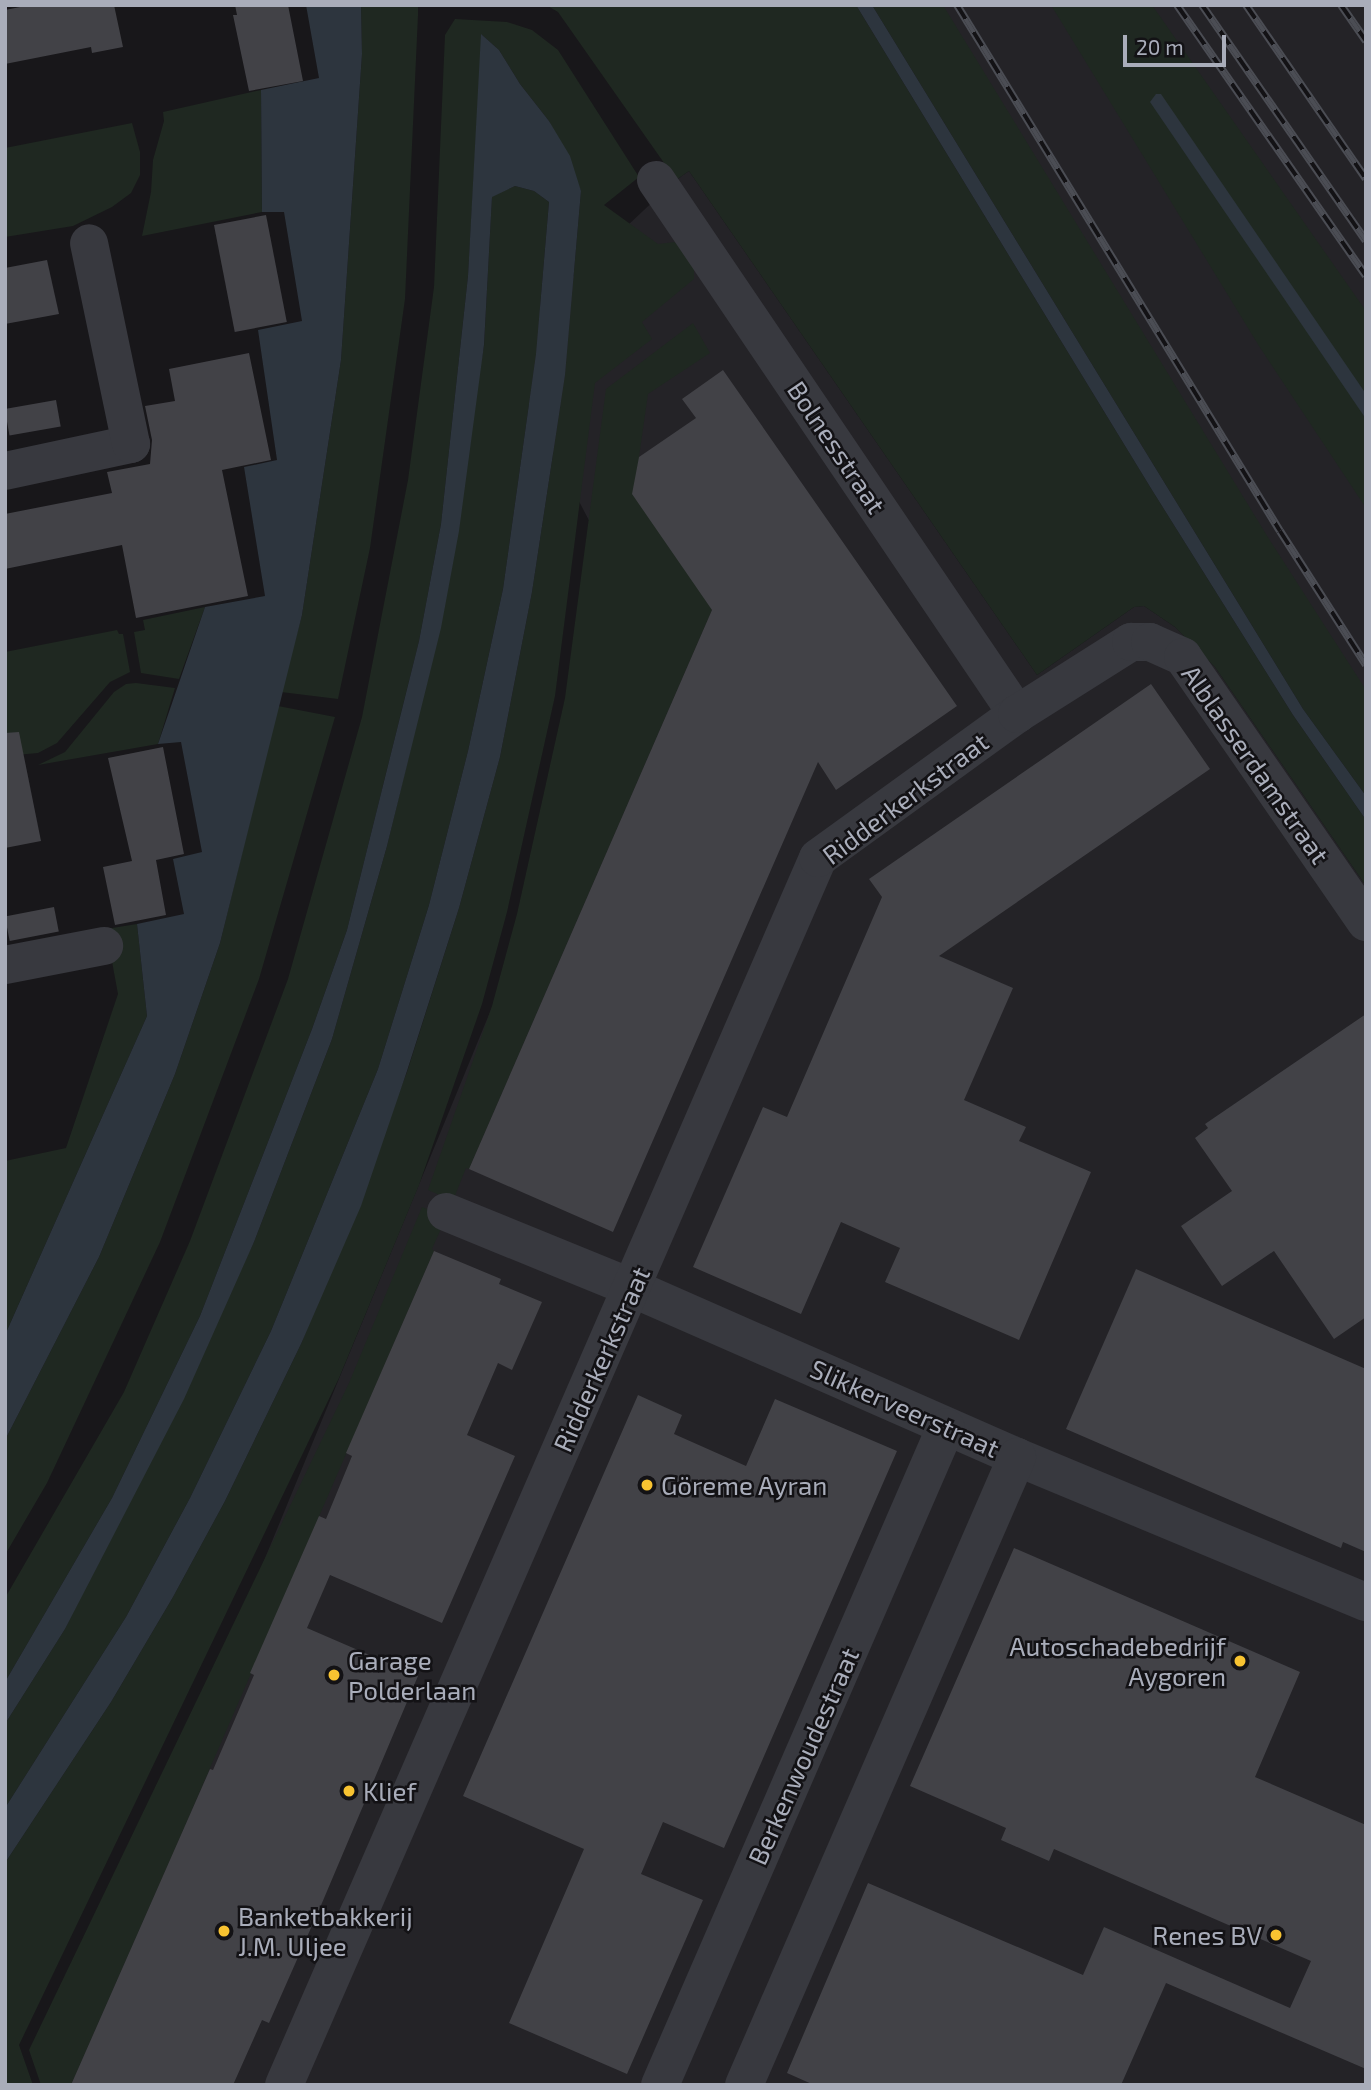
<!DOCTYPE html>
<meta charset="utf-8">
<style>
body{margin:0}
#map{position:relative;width:1371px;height:2090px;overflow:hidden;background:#18171a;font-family:"Exo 2",sans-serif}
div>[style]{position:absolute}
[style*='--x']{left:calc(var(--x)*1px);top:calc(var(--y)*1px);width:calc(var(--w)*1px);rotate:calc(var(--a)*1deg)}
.built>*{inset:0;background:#242327}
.green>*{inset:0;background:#1f2821}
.water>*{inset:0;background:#2d353e}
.building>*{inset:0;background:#424247;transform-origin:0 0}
.minor>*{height:38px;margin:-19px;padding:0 19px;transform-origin:19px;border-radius:19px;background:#38393f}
.rail>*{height:8px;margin-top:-4px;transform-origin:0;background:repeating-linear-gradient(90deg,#131215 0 16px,#4b4d54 0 32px);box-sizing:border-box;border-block:2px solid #4b4d54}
.dots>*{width:19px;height:19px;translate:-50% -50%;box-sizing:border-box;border:4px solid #131215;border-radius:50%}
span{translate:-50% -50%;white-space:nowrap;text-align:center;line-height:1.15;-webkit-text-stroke:5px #131215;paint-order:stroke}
.street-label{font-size:26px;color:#a9adba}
.poi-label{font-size:26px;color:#a9adba}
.left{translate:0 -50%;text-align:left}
.right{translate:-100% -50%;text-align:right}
.frame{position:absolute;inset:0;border:7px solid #a9adba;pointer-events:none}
.scale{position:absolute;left:1123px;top:35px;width:103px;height:32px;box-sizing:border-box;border:4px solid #a9adba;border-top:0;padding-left:9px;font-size:21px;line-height:24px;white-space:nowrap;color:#a9adba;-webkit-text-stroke:5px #131215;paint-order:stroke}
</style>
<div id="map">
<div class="built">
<div style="clip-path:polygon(927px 5px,1366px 5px,1366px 705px)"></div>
<div style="clip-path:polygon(689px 171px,1037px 675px,1134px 607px,1144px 606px,1175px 627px,1215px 667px,1366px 886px,1366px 2085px,48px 2085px,647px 631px,498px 347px,676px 180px)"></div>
</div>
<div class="green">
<div style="clip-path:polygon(361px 5px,418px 5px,418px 15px,405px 299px,370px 548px,338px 699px,281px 692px,302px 615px,341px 360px,362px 54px)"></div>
<div style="clip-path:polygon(546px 5px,856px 5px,1152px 490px,1293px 715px,1366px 820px,1366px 886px,1215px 667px,1175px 627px,1144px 606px,1134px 607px,1037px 675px,689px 171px,676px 180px,558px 12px)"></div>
<div style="clip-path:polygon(872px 5px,943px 5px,1269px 539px,1366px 690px,1366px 796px,1303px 709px)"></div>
<div style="clip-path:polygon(1051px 5px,1152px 5px,1366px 311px,1366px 508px,1259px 346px)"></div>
<div style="clip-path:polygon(455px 19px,507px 22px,532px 30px,558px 50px,639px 177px,604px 205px,658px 244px,675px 242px,694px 261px,694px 279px,642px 322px,652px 339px,595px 383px,555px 696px,507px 912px,482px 1004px,419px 1185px,339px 1378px,19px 2045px,33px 2085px,7px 2085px,5px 1863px,111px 1702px,173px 1597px,225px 1501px,301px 1344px,407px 1072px,459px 908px,500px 757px,532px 592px,565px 375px,581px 191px,549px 121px,520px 84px,499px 50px,482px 35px,468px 276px,441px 524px,419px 641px,347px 930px,312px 1029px,200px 1316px,112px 1498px,5px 1682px,5px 1598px,124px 1392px,190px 1241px,288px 979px,362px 717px,408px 480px,434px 287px,445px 35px)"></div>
<div style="clip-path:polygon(261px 90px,262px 212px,142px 236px,151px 192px,153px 160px,164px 121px,163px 112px)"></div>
<div style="clip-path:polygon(132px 123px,140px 152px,140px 175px,131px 193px,112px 207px,73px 226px,5px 237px,5px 148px)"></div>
<div style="clip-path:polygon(515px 186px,534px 191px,549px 202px,536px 354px,503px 589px,468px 751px,429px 905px,378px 1069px,271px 1331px,190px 1498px,126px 1617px,5px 1808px,5px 1724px,65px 1629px,254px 1242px,332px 1039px,387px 846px,421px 705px,484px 346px,492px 196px)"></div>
<div style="clip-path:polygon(693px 323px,710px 353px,648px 394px,639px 457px,712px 610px,469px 1169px,466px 1168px,454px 1198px,449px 1199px,428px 1190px,492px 1006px,517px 914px,565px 698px,606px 389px)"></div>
<div style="clip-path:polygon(205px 607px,179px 679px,141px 673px,134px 632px,145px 630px,143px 620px)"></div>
<div style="clip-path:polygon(117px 630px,119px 634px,123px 634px,130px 672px,110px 682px,57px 743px,38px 753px,5px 756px,5px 652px)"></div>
<div style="clip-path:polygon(136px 683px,175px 688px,158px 744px,38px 765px,65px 752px,114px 692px,126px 684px)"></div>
<div style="clip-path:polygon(278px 706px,335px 717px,259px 979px,160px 1242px,47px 1483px,5px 1555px,5px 1440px,99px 1257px,175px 1074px,220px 943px)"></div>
<div style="clip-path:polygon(137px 924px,147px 1016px,5px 1335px,5px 1161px,66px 1148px,118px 994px,106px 929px)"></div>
<div style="clip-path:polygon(422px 1207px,442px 1215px,444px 1222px,432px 1249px,434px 1251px,178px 1842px,71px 2085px,41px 2085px,29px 2050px,349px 1383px)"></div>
</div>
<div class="water">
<div style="clip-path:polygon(306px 5px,361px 5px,362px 54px,341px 360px,302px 615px,220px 943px,175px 1074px,99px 1257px,5px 1440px,5px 1335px,147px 1016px,137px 924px,184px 914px,173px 859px,202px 852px,181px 742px,158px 744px,205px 607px,265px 596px,244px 467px,277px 460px,258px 330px,302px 321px,284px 212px,262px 212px,261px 90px,319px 78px)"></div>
<div style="clip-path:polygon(856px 5px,872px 5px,1303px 709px,1366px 796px,1366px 820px,1293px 715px,1152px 490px)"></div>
<div style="clip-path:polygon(481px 34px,499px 50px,520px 84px,549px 121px,570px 156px,581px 191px,565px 375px,532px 592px,500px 757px,459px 908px,407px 1071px,361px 1206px,301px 1344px,225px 1501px,173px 1597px,111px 1702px,5px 1863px,5px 1808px,126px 1617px,190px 1498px,271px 1331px,378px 1069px,429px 905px,468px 751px,503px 589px,536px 354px,549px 202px,534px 191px,515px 186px,492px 197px,484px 345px,459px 531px,441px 628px,387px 846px,332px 1039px,254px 1242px,184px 1399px,65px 1629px,5px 1724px,5px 1682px,112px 1498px,200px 1316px,312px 1029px,347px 930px,419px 641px,441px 524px,468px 276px)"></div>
<div style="clip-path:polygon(1156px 94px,1161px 94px,1366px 394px,1366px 419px,1150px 102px)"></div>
</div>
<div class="building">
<div style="clip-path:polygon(30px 5px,114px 5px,123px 47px,92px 53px,91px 47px,5px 64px,5px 10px)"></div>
<div style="clip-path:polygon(235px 5px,288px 5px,303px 81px,249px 91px,233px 15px,237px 15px)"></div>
<div style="left:266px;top:215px;width:109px;height:53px;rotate:79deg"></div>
<div style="clip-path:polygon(47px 260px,59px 314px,5px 324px,5px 268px)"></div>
<div style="clip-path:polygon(249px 353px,271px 460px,222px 470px,248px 596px,136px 618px,122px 545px,5px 569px,5px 514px,112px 493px,107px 472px,150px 464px,152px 440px,145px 406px,175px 401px,169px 369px)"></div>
<div style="clip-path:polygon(723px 370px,957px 706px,836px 790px,818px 762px,613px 1232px,469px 1169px,712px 610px,632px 494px,639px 457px,696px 418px,682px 399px)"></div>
<div style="left:56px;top:400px;width:27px;height:52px;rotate:80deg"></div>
<div style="clip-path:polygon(1151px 684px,1210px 769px,939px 956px,1013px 988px,964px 1100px,1026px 1127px,1019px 1141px,1091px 1172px,1019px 1340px,885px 1282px,900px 1248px,841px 1222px,801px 1314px,693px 1267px,763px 1107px,787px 1117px,882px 897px,869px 879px)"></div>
<div style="clip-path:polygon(19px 732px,41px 841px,5px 848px,5px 733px)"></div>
<div style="clip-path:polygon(163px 747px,184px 854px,156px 860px,166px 915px,115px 925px,103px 867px,132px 861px,108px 758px)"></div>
<div style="left:54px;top:907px;width:25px;height:50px;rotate:79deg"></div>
<div style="clip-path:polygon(1366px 1014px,1366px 1317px,1334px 1339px,1274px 1251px,1222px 1286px,1181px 1226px,1232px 1191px,1195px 1138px,1208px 1128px,1205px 1124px)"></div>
<div style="clip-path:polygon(434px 1251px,501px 1279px,499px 1284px,542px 1302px,512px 1370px,498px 1363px,467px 1435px,515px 1456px,442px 1623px,330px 1575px,307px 1628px,418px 1676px,322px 1903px,269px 2023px,262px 2020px,233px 2085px,71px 2085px,210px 1769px,213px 1770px,254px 1675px,250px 1673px,319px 1516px,326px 1519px,352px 1456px,346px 1453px)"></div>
<div style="clip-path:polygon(1136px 1269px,1366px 1369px,1366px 1552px,1343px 1542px,1341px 1548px,1066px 1429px)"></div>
<div style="clip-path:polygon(638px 1395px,682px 1415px,674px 1434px,746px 1466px,775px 1399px,897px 1451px,724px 1848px,663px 1822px,641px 1874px,703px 1900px,627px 2074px,509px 2023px,584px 1849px,463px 1796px)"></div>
<div style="clip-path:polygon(1014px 1548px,1300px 1672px,1255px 1777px,1366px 1825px,1366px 2069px,1166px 1983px,1121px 2085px,814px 2085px,787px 2073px,868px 1883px,1083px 1975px,1104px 1927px,1290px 2008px,1311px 1961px,1054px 1849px,1049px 1861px,1001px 1840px,1006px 1828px,910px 1786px)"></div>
</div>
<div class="minor">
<div style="--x:656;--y:180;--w:645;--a:55.94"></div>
<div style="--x:5;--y:471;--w:129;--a:-12.1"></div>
<div style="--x:131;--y:444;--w:205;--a:-101.8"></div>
<div style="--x:5;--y:965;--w:101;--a:-10.9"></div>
<div style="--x:446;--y:1212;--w:201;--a:22.2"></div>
<div style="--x:632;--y:1288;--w:420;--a:23.7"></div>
<div style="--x:1017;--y:1457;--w:378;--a:22.6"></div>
<div style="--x:284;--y:2085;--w:1338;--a:-66.48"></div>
<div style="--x:818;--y:858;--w:246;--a:-35.9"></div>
<div style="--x:1017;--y:714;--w:135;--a:-32.3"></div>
<div style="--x:1131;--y:642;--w:19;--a:0"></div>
<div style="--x:1150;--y:642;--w:36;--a:24"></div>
<div style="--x:1183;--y:657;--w:322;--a:55.4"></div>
<div style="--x:660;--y:2085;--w:717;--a:-66.51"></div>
<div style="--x:744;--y:2085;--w:685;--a:-66.5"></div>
</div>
<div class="rail">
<div style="--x:957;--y:5;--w:617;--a:58.45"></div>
<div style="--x:1280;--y:531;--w:159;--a:57.3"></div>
<div style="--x:1177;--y:5;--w:330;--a:55.1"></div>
<div style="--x:1202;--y:5;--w:287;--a:55.2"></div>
<div style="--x:1246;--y:5;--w:211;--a:55.4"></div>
<div style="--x:1341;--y:5;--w:44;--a:55.2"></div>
</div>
<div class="dots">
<div style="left:647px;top:1485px;background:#f8c331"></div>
<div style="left:1240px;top:1661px;background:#f8c331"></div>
<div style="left:334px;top:1675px;background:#f8c331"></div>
<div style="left:349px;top:1791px;background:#f8c331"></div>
<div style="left:224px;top:1931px;background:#f8c331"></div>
<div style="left:1276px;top:1935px;background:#f8c331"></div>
</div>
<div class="street-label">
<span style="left:837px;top:447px;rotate:56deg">Bolnesstraat</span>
<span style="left:1256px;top:764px;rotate:55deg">Alblasserdamstraat</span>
<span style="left:905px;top:798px;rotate:-37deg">Ridderkerkstraat</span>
<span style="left:601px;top:1359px;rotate:-66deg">Ridderkerkstraat</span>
<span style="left:905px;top:1408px;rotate:24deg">Slikkerveerstraat</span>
<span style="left:803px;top:1756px;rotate:-66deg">Berkenwoudestraat</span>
</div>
<div class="poi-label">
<span class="left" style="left:661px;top:1485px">Göreme Ayran</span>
<span class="right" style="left:1226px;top:1661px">Autoschadebedrijf<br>Aygoren</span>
<span class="left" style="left:348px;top:1675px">Garage<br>Polderlaan</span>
<span class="left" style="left:363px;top:1791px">Klief</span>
<span class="left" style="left:238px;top:1931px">Banketbakkerij<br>J.M. Uljee</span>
<span class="right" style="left:1262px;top:1935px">Renes BV</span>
</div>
<div class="frame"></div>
<div class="scale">20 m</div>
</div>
